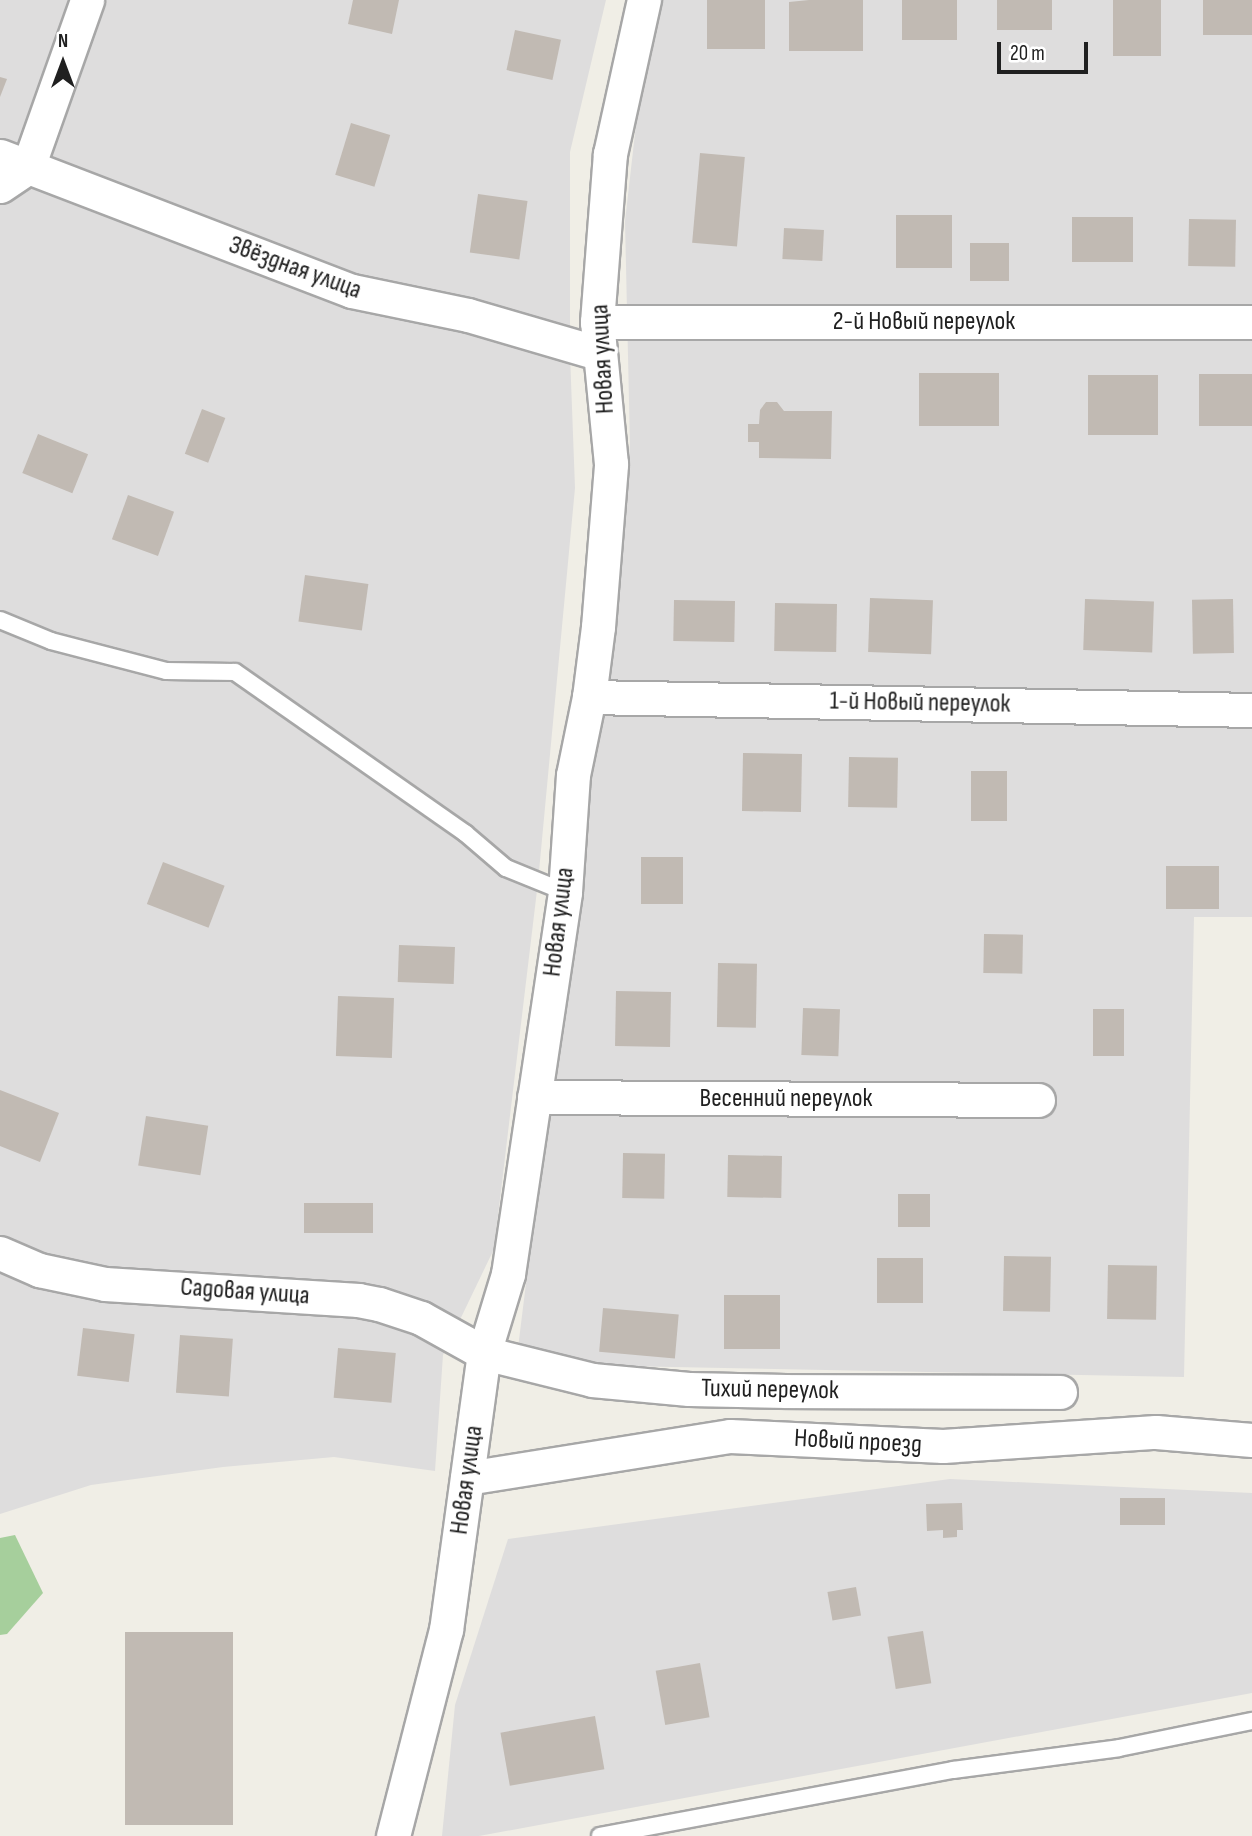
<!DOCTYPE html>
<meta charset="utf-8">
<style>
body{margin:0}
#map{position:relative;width:1252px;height:1836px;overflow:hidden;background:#f0eee6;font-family:"Sofia Sans Condensed",sans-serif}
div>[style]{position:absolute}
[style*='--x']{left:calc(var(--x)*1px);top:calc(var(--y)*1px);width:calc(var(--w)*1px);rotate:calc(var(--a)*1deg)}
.residential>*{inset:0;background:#dedddd}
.forest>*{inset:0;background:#a6cf9c}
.building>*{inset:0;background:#c1bab3;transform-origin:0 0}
.roads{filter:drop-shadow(2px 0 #a7a7a7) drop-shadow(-2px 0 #a7a7a7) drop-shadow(0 2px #a7a7a7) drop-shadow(0 -2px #a7a7a7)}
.service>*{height:16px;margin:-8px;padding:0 8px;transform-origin:8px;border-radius:8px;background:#fff}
.minor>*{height:33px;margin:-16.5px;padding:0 16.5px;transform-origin:16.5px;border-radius:16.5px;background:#fff}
span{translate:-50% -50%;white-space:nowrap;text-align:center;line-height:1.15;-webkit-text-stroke:7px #fff;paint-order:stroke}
.street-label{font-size:26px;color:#202020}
.north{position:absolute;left:28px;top:28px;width:70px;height:70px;-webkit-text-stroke:5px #fff;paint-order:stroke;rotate:0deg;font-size:19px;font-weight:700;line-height:28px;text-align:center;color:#202020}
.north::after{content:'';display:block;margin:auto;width:24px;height:32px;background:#202020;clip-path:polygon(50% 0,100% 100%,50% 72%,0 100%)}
.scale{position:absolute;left:997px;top:42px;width:91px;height:32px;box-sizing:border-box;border:4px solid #202020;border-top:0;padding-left:9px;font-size:21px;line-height:24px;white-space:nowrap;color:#202020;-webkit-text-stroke:5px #fff;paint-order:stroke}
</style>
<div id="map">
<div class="residential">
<div style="clip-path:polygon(0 0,606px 0,570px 152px,570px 354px,575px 488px,538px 882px,494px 1249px,443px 1355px,435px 1471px,334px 1457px,223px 1467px,91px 1485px,0 1514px)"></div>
<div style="clip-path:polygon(658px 0,1252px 0,1252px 917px,1194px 917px,1184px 1377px,516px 1364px,630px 446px,625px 221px,645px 46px)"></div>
<div style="clip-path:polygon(950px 1479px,1252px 1493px,1252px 1693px,479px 1836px,442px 1836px,455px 1705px,508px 1539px)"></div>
</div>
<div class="forest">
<div style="clip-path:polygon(15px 1535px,43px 1593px,7px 1634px,0 1635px,0 1538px)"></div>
</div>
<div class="building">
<div style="clip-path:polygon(353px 0,399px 0,392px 34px,348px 24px)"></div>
<div style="left:707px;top:0;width:58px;height:49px"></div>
<div style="clip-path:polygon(809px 0,863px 0,863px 51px,789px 51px,789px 2px)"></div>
<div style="left:902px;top:0;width:55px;height:40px"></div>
<div style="left:997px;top:0;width:55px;height:30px"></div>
<div style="left:1113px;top:0;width:48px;height:56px"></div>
<div style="left:1203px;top:0;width:49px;height:35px"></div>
<div style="left:515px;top:30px;width:47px;height:41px;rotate:12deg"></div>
<div style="clip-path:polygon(0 77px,7px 79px,0 97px)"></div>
<div style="left:351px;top:123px;width:41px;height:54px;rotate:17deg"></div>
<div style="left:700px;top:153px;width:45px;height:90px;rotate:5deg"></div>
<div style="left:478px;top:194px;width:50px;height:59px;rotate:8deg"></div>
<div style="left:896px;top:215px;width:56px;height:53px"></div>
<div style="left:1072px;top:217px;width:61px;height:45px"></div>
<div style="left:1189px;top:219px;width:47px;height:47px;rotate:1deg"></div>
<div style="left:784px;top:228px;width:40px;height:31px;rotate:3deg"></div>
<div style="left:970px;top:243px;width:39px;height:38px"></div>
<div style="left:919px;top:373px;width:80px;height:53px"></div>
<div style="left:1199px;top:374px;width:53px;height:52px"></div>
<div style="left:1088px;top:375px;width:70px;height:60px"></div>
<div style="clip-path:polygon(766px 402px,777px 402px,784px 411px,832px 411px,831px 459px,759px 458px,759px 442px,748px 442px,748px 424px,759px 424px,760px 410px)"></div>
<div style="left:202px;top:409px;width:25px;height:48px;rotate:21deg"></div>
<div style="left:38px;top:434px;width:54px;height:42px;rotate:22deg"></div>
<div style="left:128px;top:495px;width:49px;height:47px;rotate:20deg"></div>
<div style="left:305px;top:575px;width:64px;height:47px;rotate:8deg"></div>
<div style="left:870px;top:598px;width:63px;height:54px;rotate:2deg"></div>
<div style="left:1085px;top:599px;width:69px;height:51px;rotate:2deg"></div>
<div style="left:1233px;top:599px;width:54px;height:41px;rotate:89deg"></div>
<div style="left:674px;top:600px;width:61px;height:41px;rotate:1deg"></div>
<div style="left:775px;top:603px;width:62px;height:48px;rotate:1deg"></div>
<div style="left:743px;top:753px;width:59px;height:58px;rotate:1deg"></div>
<div style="left:849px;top:757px;width:49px;height:50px;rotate:1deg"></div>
<div style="left:971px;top:771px;width:36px;height:50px"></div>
<div style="left:641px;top:857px;width:42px;height:47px"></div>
<div style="left:163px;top:862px;width:66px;height:45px;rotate:21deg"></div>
<div style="left:1166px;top:866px;width:53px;height:43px"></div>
<div style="left:984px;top:934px;width:39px;height:39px;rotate:1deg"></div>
<div style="left:399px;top:945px;width:56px;height:37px;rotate:2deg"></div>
<div style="left:718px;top:963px;width:39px;height:64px;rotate:1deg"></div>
<div style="left:616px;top:991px;width:55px;height:55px;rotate:1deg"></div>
<div style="left:338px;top:996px;width:56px;height:60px;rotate:2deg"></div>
<div style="left:803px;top:1008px;width:37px;height:47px;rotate:2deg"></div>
<div style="left:1093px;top:1009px;width:31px;height:47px"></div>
<div style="clip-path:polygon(0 1090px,59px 1113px,40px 1162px,0 1146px)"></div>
<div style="left:146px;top:1116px;width:63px;height:50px;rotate:9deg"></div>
<div style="left:623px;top:1153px;width:42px;height:45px;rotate:1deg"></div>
<div style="left:728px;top:1155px;width:54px;height:42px;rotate:1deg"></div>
<div style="left:898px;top:1194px;width:32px;height:33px"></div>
<div style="left:304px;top:1203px;width:69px;height:30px"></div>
<div style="left:1004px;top:1256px;width:47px;height:55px;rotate:1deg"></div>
<div style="left:877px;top:1258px;width:46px;height:45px"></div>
<div style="left:1108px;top:1265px;width:49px;height:54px;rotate:1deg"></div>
<div style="left:724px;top:1295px;width:56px;height:54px"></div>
<div style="left:603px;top:1308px;width:76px;height:44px;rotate:5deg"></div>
<div style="left:83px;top:1328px;width:52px;height:48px;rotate:7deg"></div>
<div style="left:180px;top:1335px;width:53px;height:58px;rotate:4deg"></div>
<div style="left:338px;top:1348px;width:58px;height:50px;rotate:5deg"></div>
<div style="left:1165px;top:1498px;width:27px;height:45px;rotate:90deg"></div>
<div style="clip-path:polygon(962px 1503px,963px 1530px,957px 1530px,957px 1537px,943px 1538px,943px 1530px,927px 1531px,926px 1504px)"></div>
<div style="left:856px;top:1587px;width:29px;height:29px;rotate:80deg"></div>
<div style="left:923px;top:1631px;width:53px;height:36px;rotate:81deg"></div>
<div style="left:233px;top:1632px;width:193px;height:108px;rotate:90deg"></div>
<div style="left:700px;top:1663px;width:55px;height:45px;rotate:80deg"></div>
<div style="left:595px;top:1716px;width:54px;height:96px;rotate:80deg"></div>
</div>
<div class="roads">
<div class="service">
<div style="--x:0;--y:620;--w:55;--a:22.4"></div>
<div style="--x:51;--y:641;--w:119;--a:14.6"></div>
<div style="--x:166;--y:671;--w:69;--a:0.8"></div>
<div style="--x:235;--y:672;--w:281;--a:35"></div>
<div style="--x:465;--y:833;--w:54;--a:40.5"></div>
<div style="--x:506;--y:868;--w:64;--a:22.1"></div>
<div style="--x:600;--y:1836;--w:359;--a:-10.6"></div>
<div style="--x:953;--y:1770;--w:167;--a:-7.5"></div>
<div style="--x:1119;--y:1748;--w:136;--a:-11.5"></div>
</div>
<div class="minor">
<div style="--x:0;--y:156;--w:377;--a:21"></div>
<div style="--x:352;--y:291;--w:118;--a:11.7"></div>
<div style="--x:468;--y:315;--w:135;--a:16.3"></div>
<div style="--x:0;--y:186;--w:34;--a:-34"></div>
<div style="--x:28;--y:167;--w:177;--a:-70.5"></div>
<div style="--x:597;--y:322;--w:655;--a:0"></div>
<div style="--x:589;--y:697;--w:663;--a:1.12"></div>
<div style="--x:534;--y:1097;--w:504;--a:0.34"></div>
<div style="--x:0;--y:1253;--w:43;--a:23.6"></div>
<div style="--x:39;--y:1270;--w:67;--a:12"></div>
<div style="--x:105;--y:1284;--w:254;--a:3.6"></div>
<div style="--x:358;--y:1300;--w:21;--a:11"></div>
<div style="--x:379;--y:1304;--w:44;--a:18.4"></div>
<div style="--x:421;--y:1318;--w:72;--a:29.1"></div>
<div style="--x:484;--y:1353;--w:111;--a:14"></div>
<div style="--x:592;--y:1380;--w:97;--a:5.3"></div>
<div style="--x:689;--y:1389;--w:97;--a:1.2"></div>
<div style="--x:786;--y:1391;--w:274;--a:0.2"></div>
<div style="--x:467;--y:1478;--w:266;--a:-9.1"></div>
<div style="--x:730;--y:1436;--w:213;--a:2.7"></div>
<div style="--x:943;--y:1446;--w:213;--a:-3.8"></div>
<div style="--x:1156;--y:1432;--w:96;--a:4.8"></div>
<div style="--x:393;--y:1836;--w:213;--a:-75.6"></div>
<div style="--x:446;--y:1630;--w:280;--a:-82.2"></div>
<div style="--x:484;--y:1353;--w:83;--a:-73.1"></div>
<div style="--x:508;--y:1274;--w:386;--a:-81.5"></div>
<div style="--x:565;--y:892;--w:117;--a:-86.1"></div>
<div style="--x:573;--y:775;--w:80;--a:-78.4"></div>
<div style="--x:589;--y:697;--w:71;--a:-82.7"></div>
<div style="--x:598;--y:627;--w:164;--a:-85.4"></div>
<div style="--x:611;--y:464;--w:143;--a:-95.6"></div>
<div style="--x:597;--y:322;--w:169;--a:-85.6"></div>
<div style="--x:610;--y:154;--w:158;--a:-77.6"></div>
</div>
</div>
<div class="street-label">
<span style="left:295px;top:268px;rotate:20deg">Звёздная улица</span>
<span style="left:924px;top:322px">2-й Новый переулок</span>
<span style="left:603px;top:359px;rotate:-93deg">Новая улица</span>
<span style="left:920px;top:703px;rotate:1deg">1-й Новый переулок</span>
<span style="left:559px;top:922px;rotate:-83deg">Новая улица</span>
<span style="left:786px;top:1099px">Весенний переулок</span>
<span style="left:245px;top:1292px;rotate:4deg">Садовая улица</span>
<span style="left:770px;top:1390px;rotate:1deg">Тихий переулок</span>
<span style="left:858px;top:1442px;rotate:3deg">Новый проезд</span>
<span style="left:467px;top:1480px;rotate:-82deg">Новая улица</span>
</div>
<div class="north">N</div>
<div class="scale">20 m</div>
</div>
